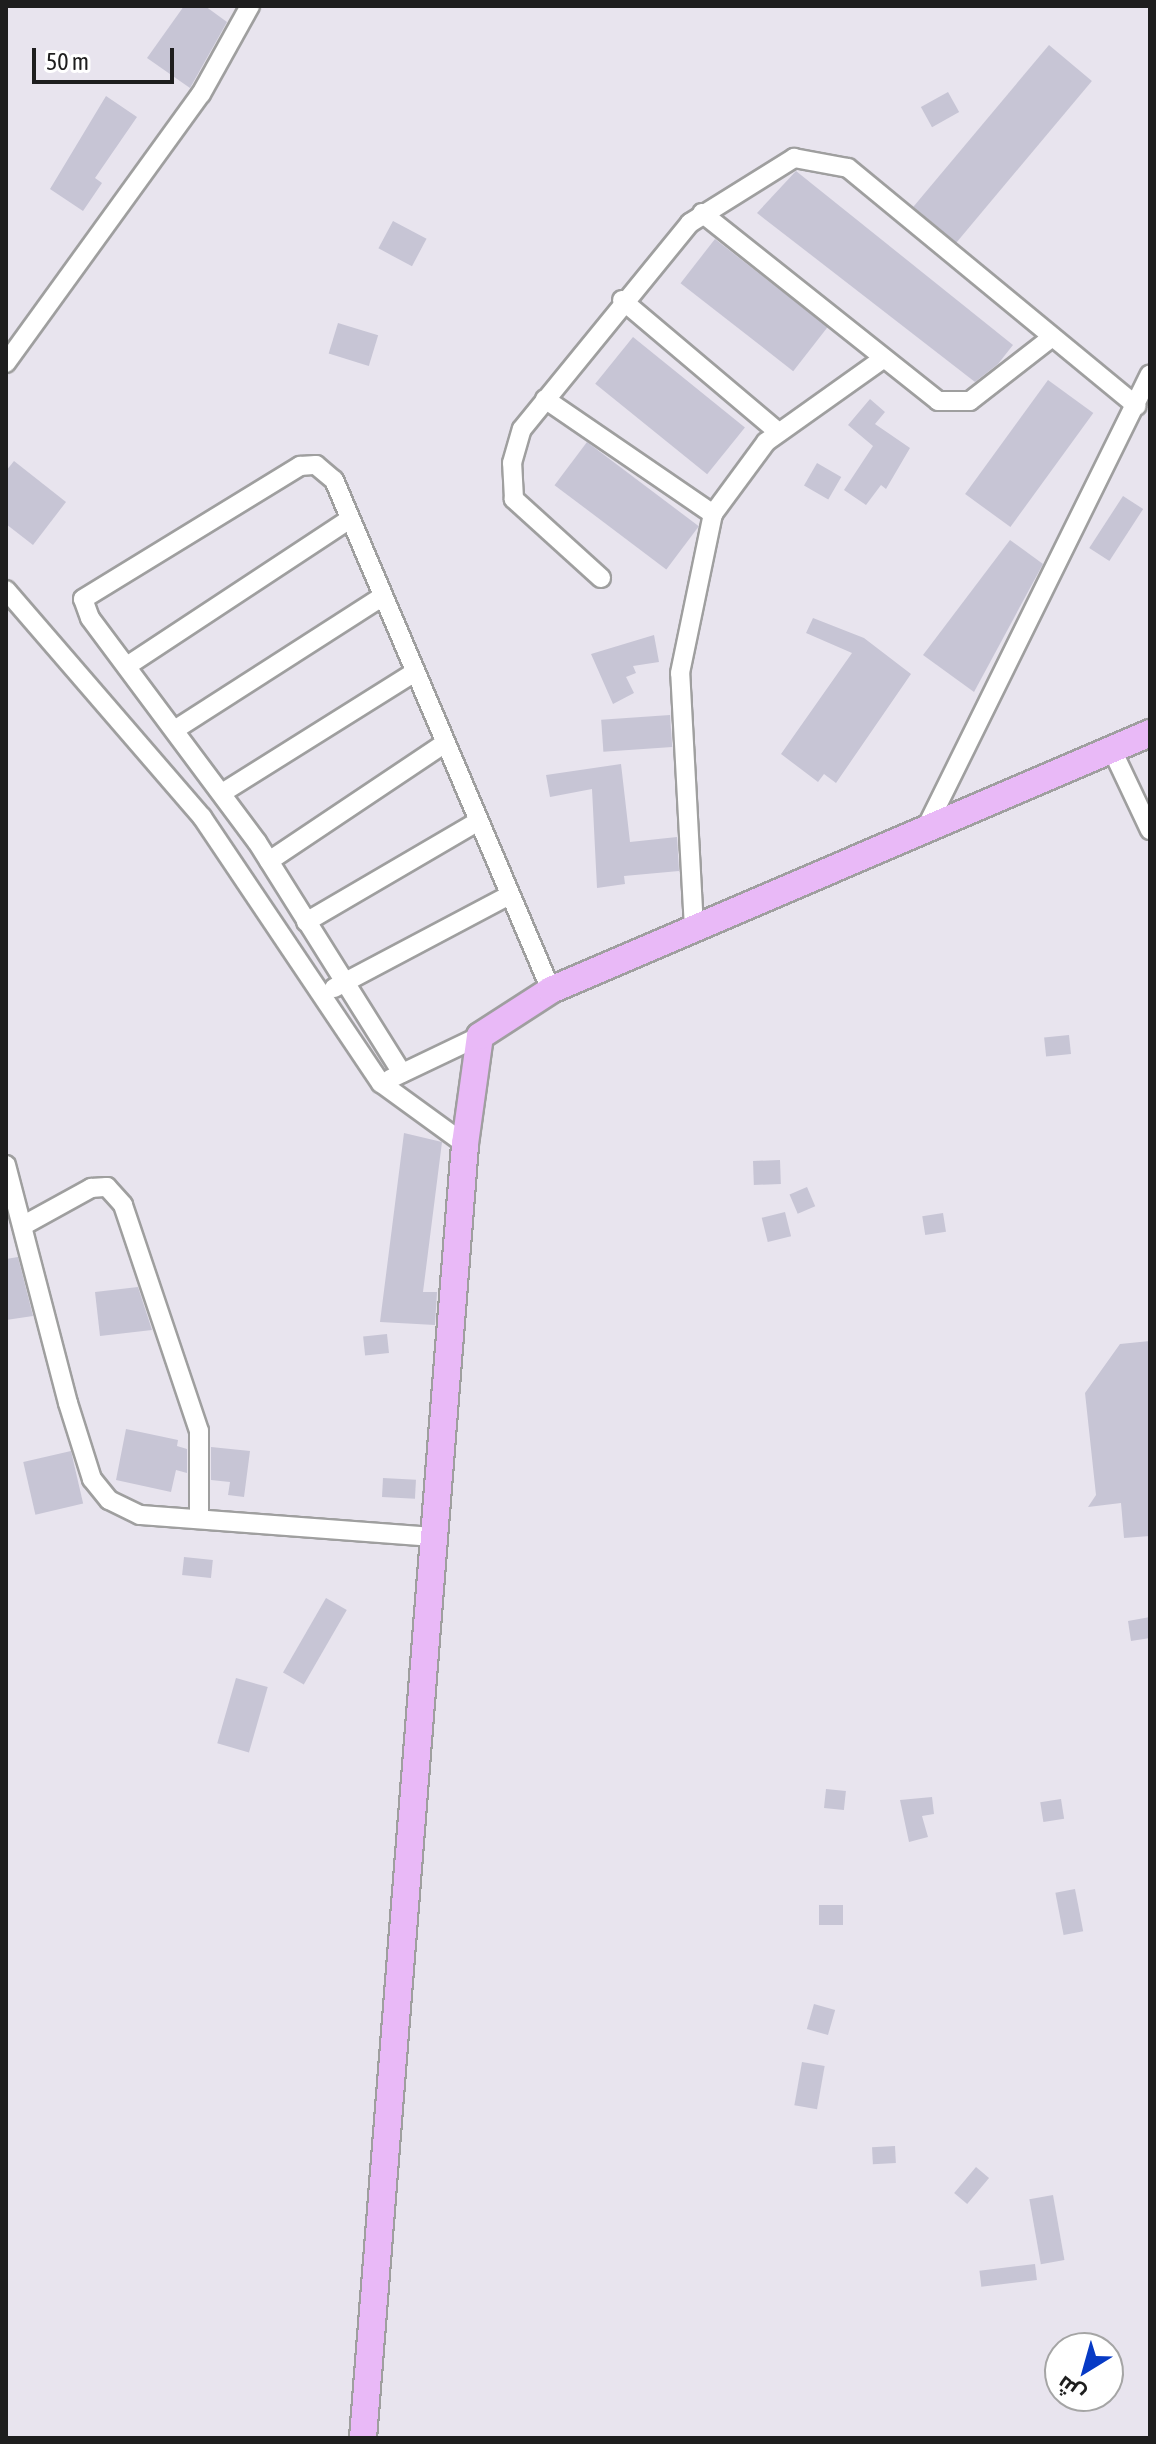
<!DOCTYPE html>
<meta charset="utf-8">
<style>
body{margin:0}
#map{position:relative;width:1156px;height:2444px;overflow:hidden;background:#e8e4ee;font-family:"Asap Condensed",Cairo,sans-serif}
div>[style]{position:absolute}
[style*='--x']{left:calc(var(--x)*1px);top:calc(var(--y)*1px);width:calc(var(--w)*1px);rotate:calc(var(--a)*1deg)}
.building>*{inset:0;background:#c7c5d5;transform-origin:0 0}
.roads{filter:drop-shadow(2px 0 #9f9f9f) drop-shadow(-2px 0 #9f9f9f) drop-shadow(0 2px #9f9f9f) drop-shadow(0 -2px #9f9f9f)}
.street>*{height:18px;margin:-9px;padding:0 9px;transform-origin:9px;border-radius:9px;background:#fff}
.secondary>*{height:26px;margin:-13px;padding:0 13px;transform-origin:13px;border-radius:13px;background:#e9b9f7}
span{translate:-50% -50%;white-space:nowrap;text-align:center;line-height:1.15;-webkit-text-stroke:6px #fff;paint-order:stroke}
.frame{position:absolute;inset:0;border:8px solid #1e1e1e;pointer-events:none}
.north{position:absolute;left:1044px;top:2332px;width:80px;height:80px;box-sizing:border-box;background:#fff;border:2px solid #a5a5a5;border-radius:50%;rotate:217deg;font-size:22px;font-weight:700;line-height:32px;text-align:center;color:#1e1e1e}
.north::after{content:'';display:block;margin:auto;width:28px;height:36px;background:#073ac5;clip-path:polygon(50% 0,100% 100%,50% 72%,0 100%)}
.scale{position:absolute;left:32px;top:48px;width:142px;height:36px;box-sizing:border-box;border:4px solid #1e1e1e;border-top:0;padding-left:10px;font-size:24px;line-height:28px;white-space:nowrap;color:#1e1e1e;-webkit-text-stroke:6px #fff;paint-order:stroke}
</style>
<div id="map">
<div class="building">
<div style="clip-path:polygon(184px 6px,205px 6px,227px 22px,190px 88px,147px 58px)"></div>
<div style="left:1049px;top:45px;width:56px;height:211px;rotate:40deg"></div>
<div style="left:948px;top:92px;width:23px;height:31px;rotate:61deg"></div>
<div style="clip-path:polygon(106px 96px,137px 117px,95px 178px,102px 183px,83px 211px,50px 189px)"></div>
<div style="clip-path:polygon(796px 171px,1013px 345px,998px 364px,975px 382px,757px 213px)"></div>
<div style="left:393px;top:221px;width:38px;height:31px;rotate:28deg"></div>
<div style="left:715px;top:239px;width:143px;height:56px;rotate:38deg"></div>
<div style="left:338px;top:323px;width:42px;height:32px;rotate:17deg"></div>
<div style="left:633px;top:337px;width:144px;height:60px;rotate:39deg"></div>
<div style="left:1048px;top:380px;width:56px;height:141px;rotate:36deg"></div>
<div style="clip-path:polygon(870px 399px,885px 412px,875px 424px,910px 448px,886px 489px,881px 485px,866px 505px,844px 490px,873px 446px,848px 425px)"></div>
<div style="left:587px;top:442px;width:140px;height:54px;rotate:37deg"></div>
<div style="clip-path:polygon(14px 461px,66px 502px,33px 545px,6px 524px,6px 471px)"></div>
<div style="left:817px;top:463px;width:28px;height:26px;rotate:30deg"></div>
<div style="left:1123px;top:496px;width:24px;height:62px;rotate:33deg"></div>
<div style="clip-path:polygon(1010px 540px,1043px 564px,974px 692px,923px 655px)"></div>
<div style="clip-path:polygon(813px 618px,864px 638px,911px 674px,836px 783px,824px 774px,818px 782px,781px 754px,852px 653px,806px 633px)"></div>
<div style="clip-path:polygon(654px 635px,659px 662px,633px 666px,636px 673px,626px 677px,634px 693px,613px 704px,591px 654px)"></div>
<div style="left:670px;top:715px;width:32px;height:69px;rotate:86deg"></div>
<div style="clip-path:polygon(621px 764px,630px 842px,677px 837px,679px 871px,624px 876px,625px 884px,597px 888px,592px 789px,550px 797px,546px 775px)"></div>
<div style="left:1069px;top:1035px;width:19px;height:25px;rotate:84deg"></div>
<div style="clip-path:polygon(404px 1133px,442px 1142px,423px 1292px,437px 1292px,435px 1325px,380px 1322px)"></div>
<div style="left:780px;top:1160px;width:24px;height:27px;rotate:88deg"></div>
<div style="left:807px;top:1187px;width:21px;height:19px;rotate:67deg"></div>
<div style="left:785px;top:1212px;width:25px;height:24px;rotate:76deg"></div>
<div style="left:943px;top:1213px;width:19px;height:21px;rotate:81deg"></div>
<div style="clip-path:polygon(18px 1257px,33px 1316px,6px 1320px,6px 1259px)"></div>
<div style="clip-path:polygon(138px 1287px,152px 1330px,100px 1336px,95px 1292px)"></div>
<div style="left:387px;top:1334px;width:19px;height:24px;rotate:84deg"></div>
<div style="clip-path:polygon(1150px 1341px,1150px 1536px,1124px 1538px,1121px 1503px,1088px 1507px,1096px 1495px,1085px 1393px,1120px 1344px)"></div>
<div style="clip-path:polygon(126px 1429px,178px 1440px,177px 1446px,187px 1449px,187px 1473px,176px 1470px,171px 1492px,116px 1480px)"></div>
<div style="clip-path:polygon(211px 1447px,250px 1451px,244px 1497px,228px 1495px,230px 1482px,211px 1480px)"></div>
<div style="left:71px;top:1451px;width:54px;height:49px;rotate:77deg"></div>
<div style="left:383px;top:1478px;width:33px;height:19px;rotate:3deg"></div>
<div style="left:184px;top:1557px;width:29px;height:18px;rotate:6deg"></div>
<div style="left:326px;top:1598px;width:24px;height:86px;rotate:30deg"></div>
<div style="clip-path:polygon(1150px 1617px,1150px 1638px,1131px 1641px,1128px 1621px)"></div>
<div style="left:236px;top:1678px;width:33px;height:68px;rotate:16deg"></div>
<div style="left:826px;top:1789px;width:20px;height:19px;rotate:6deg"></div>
<div style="clip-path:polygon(932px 1797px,934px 1814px,922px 1816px,928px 1837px,909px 1842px,900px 1800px)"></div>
<div style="left:1061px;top:1799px;width:20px;height:21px;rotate:81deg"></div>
<div style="left:1075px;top:1889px;width:43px;height:20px;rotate:79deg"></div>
<div style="left:819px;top:1905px;width:24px;height:20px"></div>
<div style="left:814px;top:2004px;width:22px;height:26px;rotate:16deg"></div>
<div style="left:802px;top:2062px;width:23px;height:44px;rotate:10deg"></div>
<div style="left:895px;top:2146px;width:17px;height:23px;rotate:87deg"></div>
<div style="left:976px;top:2167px;width:17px;height:34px;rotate:40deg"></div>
<div style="left:1053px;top:2195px;width:66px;height:24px;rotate:80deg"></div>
<div style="left:1035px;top:2264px;width:16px;height:56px;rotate:83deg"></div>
</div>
<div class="roads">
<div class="street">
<div style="--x:702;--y:213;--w:302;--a:38.5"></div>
<div style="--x:938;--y:401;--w:32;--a:0"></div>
<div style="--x:970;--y:401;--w:103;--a:-37.9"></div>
<div style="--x:622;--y:300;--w:204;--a:40.2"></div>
<div style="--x:6;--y:363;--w:332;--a:-54.1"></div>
<div style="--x:201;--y:94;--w:101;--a:-60.9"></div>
<div style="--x:545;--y:399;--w:204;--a:34.4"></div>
<div style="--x:601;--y:578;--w:118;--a:-137.8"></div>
<div style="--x:514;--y:499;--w:36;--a:-93"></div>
<div style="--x:512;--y:463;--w:35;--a:-74"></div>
<div style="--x:522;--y:429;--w:266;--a:-50.8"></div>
<div style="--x:690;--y:223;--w:123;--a:-32"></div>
<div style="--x:794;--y:158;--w:55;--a:10.5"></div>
<div style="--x:848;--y:168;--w:374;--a:39.5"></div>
<div style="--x:6;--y:590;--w:300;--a:49.2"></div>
<div style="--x:202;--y:817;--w:321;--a:56.1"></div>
<div style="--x:381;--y:1083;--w:104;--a:36"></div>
<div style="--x:127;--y:666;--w:267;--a:-33.4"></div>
<div style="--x:176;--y:729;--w:246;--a:-32.7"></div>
<div style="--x:1114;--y:754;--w:84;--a:64.7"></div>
<div style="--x:222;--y:793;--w:228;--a:-32.1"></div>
<div style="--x:925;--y:830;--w:508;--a:-63.74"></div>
<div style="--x:269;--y:861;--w:212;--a:-33.8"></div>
<div style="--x:306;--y:922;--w:200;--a:-30.3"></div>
<div style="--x:694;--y:928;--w:255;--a:-93.1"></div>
<div style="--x:680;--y:673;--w:162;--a:-78.3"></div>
<div style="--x:713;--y:514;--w:89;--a:-53.6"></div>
<div style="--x:766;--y:442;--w:143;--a:-35.4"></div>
<div style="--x:334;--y:988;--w:199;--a:-27.9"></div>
<div style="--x:402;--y:1073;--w:273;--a:-122.1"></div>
<div style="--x:257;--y:842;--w:279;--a:-126.7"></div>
<div style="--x:90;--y:618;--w:20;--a:-110"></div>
<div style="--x:83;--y:599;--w:255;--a:-31.5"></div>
<div style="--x:300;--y:466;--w:16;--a:-4"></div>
<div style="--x:316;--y:465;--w:23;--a:40"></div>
<div style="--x:334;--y:480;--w:554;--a:66.95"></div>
<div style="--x:390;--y:1079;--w:100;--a:-25.5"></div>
<div style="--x:6;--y:1165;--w:246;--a:75.4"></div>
<div style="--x:68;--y:1403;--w:80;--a:72.5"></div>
<div style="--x:92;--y:1479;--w:27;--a:51"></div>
<div style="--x:109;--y:1500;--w:34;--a:26"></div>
<div style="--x:140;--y:1515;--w:295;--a:4.3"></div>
<div style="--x:24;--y:1225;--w:77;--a:-28.9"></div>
<div style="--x:91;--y:1188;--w:16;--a:-4"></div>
<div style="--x:107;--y:1187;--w:24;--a:48"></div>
<div style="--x:123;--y:1205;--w:238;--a:71.4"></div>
<div style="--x:199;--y:1431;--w:88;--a:90"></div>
</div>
<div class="secondary">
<div style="--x:363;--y:2438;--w:1298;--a:-85.49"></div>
<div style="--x:465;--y:1144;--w:109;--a:-82.1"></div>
<div style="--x:480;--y:1036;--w:85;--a:-32.9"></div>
<div style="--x:551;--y:990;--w:652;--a:-23.22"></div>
</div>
</div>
<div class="frame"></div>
<div class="north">ش</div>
<div class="scale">50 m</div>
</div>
